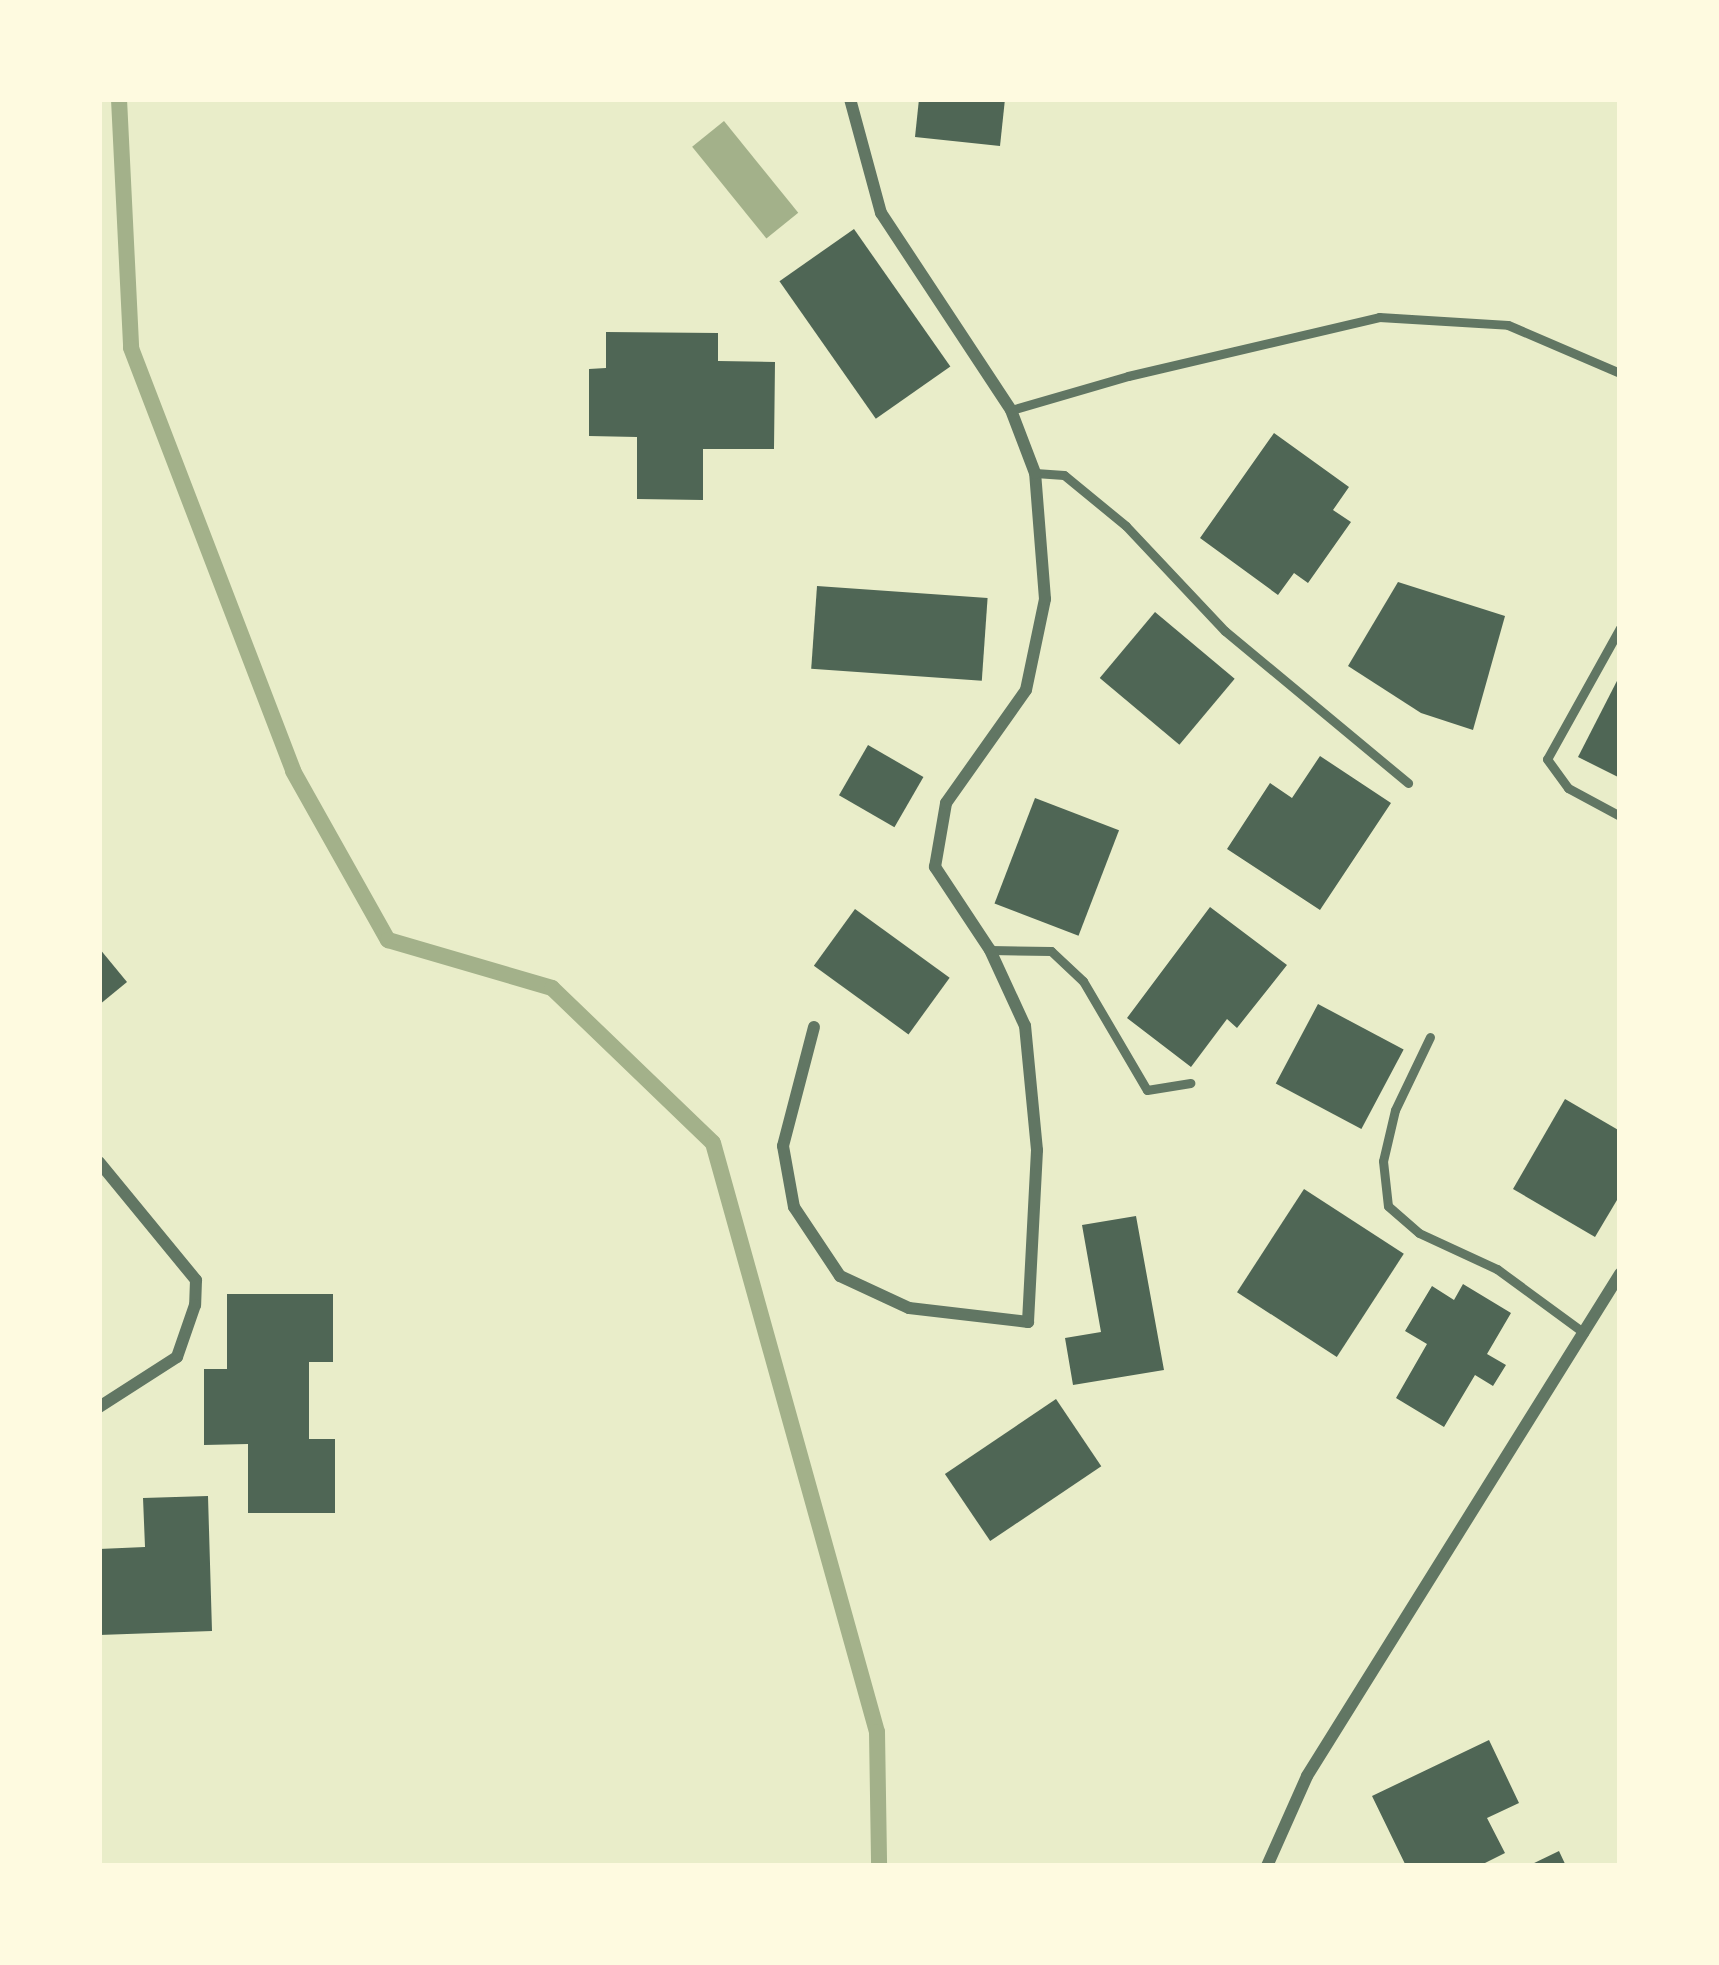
<!DOCTYPE html>
<style>
body{margin:0}
#map{position:relative;width:1719px;height:1965px;overflow:hidden;background:#e9edc9;font-family:"Noto Serif",serif}
div>[style]{position:absolute}
[style*='--x']{left:calc(var(--x)*1px);top:calc(var(--y)*1px);width:calc(var(--w)*1px);rotate:calc(var(--a)*1deg)}
.water>*{inset:0;background:#a3b18a;transform-origin:0 0}
.stream>*{height:16px;margin:-8px;padding:0 8px;transform-origin:8px;border-radius:8px;background:#a3b18a}
.building>*{inset:0;background:#4f6655;transform-origin:0 0}
.service>*{height:9px;margin:-4.5px;padding:0 4.5px;transform-origin:4.5px;border-radius:4.5px;background:#617663}
.minor>*{height:12px;margin:-6px;padding:0 6px;transform-origin:6px;border-radius:6px;background:#617663}
span{translate:-50% -50%;white-space:nowrap;text-align:center;line-height:1.15;-webkit-text-stroke:10px #fefae0;paint-order:stroke}
.frame{position:absolute;inset:0;border:102px solid #fefae0;pointer-events:none}
</style>
<div id="map">
<div class="water">
<div style="left:724px;top:121px;width:118px;height:41px;rotate:51deg"></div>
</div>
<div class="stream">
<div style="--x:119;--y:99;--w:249;--a:87.2"></div>
<div style="--x:131;--y:348;--w:453;--a:69"></div>
<div style="--x:293;--y:771;--w:194;--a:60.7"></div>
<div style="--x:388;--y:940;--w:171;--a:16.3"></div>
<div style="--x:552;--y:988;--w:223;--a:43.9"></div>
<div style="--x:713;--y:1143;--w:611;--a:74.44"></div>
<div style="--x:877;--y:1732;--w:134;--a:89.1"></div>
</div>
<div class="building">
<div style="clip-path:polygon(919px 99px,1005px 99px,1000px 146px,915px 137px)"></div>
<div style="left:854px;top:229px;width:168px;height:91px;rotate:55deg"></div>
<div style="clip-path:polygon(606px 332px,718px 333px,718px 361px,775px 362px,774px 449px,703px 449px,703px 500px,637px 499px,637px 437px,589px 436px,589px 369px,606px 368px)"></div>
<div style="clip-path:polygon(1274px 433px,1349px 487px,1333px 510px,1351px 522px,1308px 583px,1294px 573px,1278px 595px,1200px 538px)"></div>
<div style="clip-path:polygon(1398px 582px,1505px 616px,1473px 730px,1421px 713px,1348px 666px)"></div>
<div style="left:817px;top:586px;width:171px;height:83px;rotate:4deg"></div>
<div style="left:1155px;top:612px;width:104px;height:86px;rotate:40deg"></div>
<div style="clip-path:polygon(1620px 675px,1620px 778px,1578px 757px)"></div>
<div style="left:868px;top:745px;width:64px;height:58px;rotate:30deg"></div>
<div style="clip-path:polygon(1320px 756px,1391px 803px,1320px 910px,1227px 849px,1270px 783px,1292px 798px)"></div>
<div style="left:1035px;top:798px;width:90px;height:113px;rotate:21deg"></div>
<div style="clip-path:polygon(1210px 907px,1287px 965px,1237px 1028px,1227px 1019px,1191px 1067px,1127px 1018px)"></div>
<div style="left:855px;top:909px;width:117px;height:70px;rotate:36deg"></div>
<div style="clip-path:polygon(99px 948px,127px 982px,99px 1005px)"></div>
<div style="left:1318px;top:1004px;width:97px;height:90px;rotate:28deg"></div>
<div style="clip-path:polygon(1565px 1099px,1620px 1131px,1620px 1195px,1595px 1237px,1513px 1189px)"></div>
<div style="left:1304px;top:1189px;width:119px;height:123px;rotate:33deg"></div>
<div style="clip-path:polygon(1136px 1216px,1164px 1370px,1073px 1385px,1065px 1338px,1101px 1332px,1082px 1225px)"></div>
<div style="clip-path:polygon(1463px 1284px,1511px 1313px,1487px 1354px,1506px 1365px,1493px 1386px,1475px 1375px,1444px 1427px,1396px 1398px,1427px 1344px,1405px 1331px,1432px 1286px,1454px 1300px)"></div>
<div style="clip-path:polygon(227px 1294px,333px 1294px,333px 1362px,309px 1362px,309px 1439px,335px 1439px,335px 1513px,248px 1513px,248px 1444px,204px 1445px,204px 1369px,227px 1369px)"></div>
<div style="left:1056px;top:1399px;width:81px;height:134px;rotate:56deg"></div>
<div style="clip-path:polygon(208px 1496px,212px 1631px,99px 1635px,99px 1549px,145px 1547px,143px 1498px)"></div>
<div style="clip-path:polygon(1489px 1740px,1519px 1803px,1487px 1818px,1505px 1853px,1479px 1866px,1406px 1866px,1372px 1796px)"></div>
<div style="clip-path:polygon(1559px 1851px,1566px 1866px,1528px 1866px)"></div>
</div>
<div class="service">
<div style="--x:1011;--y:410;--w:122;--a:-16.2"></div>
<div style="--x:1128;--y:376;--w:258;--a:-13.2"></div>
<div style="--x:1379;--y:317;--w:129;--a:3.5"></div>
<div style="--x:1508;--y:325;--w:122;--a:23.2"></div>
<div style="--x:1035;--y:473;--w:29;--a:4"></div>
<div style="--x:1064;--y:475;--w:80;--a:39.4"></div>
<div style="--x:1126;--y:526;--w:144;--a:46.7"></div>
<div style="--x:1225;--y:631;--w:238;--a:39.7"></div>
<div style="--x:1620;--y:628;--w:150;--a:119.1"></div>
<div style="--x:1547;--y:759;--w:36;--a:54"></div>
<div style="--x:1568;--y:788;--w:59;--a:28.3"></div>
<div style="--x:990;--y:950;--w:61;--a:0.9"></div>
<div style="--x:1051;--y:951;--w:44;--a:43.2"></div>
<div style="--x:1083;--y:981;--w:126;--a:59.6"></div>
<div style="--x:1147;--y:1090;--w:44;--a:-9.2"></div>
<div style="--x:1430;--y:1037;--w:81;--a:115.6"></div>
<div style="--x:1395;--y:1110;--w:52;--a:103.2"></div>
<div style="--x:1383;--y:1161;--w:45;--a:83.7"></div>
<div style="--x:1388;--y:1206;--w:41;--a:41.1"></div>
<div style="--x:1419;--y:1233;--w:86;--a:24.8"></div>
<div style="--x:1497;--y:1269;--w:108;--a:36.3"></div>
</div>
<div class="minor">
<div style="--x:814;--y:1027;--w:123;--a:104.6"></div>
<div style="--x:783;--y:1146;--w:62;--a:79.8"></div>
<div style="--x:794;--y:1207;--w:83;--a:56.3"></div>
<div style="--x:840;--y:1276;--w:76;--a:24.9"></div>
<div style="--x:909;--y:1308;--w:120;--a:6.7"></div>
<div style="--x:1028;--y:1322;--w:172;--a:-87"></div>
<div style="--x:1037;--y:1150;--w:125;--a:-95.5"></div>
<div style="--x:1025;--y:1026;--w:84;--a:-114.7"></div>
<div style="--x:990;--y:950;--w:100;--a:-123.5"></div>
<div style="--x:935;--y:867;--w:65;--a:-80.2"></div>
<div style="--x:946;--y:803;--w:138;--a:-54.7"></div>
<div style="--x:1026;--y:690;--w:93;--a:-78.2"></div>
<div style="--x:1045;--y:599;--w:126;--a:-94.5"></div>
<div style="--x:1035;--y:473;--w:67;--a:-110.9"></div>
<div style="--x:1011;--y:410;--w:236;--a:-123.4"></div>
<div style="--x:881;--y:213;--w:118;--a:-105.2"></div>
<div style="--x:99;--y:1162;--w:153;--a:50.6"></div>
<div style="--x:196;--y:1280;--w:25;--a:92"></div>
<div style="--x:195;--y:1305;--w:55;--a:109.1"></div>
<div style="--x:177;--y:1357;--w:93;--a:147.3"></div>
<div style="--x:1267;--y:1866;--w:98;--a:-66"></div>
<div style="--x:1307;--y:1776;--w:592;--a:-58.06"></div>
</div>
<div class="frame"></div>
</div>
